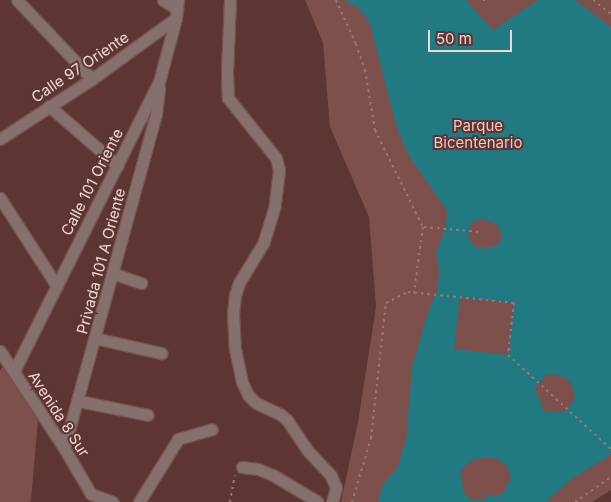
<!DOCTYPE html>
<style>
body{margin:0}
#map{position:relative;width:611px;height:502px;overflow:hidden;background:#5d3532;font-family:Inter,sans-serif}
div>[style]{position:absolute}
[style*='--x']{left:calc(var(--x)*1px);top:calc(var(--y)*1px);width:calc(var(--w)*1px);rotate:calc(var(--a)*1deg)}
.green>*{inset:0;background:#7d504b}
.water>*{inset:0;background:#217982}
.path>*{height:2px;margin-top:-1px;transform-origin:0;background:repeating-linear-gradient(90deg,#9a7875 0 2.5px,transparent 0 6.5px)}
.roads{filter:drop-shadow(1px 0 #78524f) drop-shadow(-1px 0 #78524f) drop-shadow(0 1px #78524f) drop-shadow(0 -1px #78524f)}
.minor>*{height:11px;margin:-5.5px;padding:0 5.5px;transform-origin:5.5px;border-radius:5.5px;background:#85706e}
span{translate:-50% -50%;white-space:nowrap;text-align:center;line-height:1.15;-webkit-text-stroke:4px #5d3532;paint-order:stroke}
.street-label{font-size:15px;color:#f1d7d4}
.park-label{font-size:15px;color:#fec4be}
.scale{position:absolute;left:428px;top:30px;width:84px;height:22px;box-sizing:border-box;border:2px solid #f1d7d4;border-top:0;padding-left:6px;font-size:15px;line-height:18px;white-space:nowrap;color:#f1d7d4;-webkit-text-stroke:4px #5d3532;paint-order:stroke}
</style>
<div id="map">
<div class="green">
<div style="clip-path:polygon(305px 0,611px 0,611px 490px,592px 502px,341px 502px,358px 422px,376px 307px,369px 217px,330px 127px,323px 43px)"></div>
<div style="clip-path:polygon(3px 366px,38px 420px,31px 501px,29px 502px,0 502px,0 371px)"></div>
</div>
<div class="water">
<div style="clip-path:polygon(evenodd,344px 0,466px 0,493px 30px,538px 0,575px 0,611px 27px,611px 454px,569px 481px,545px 502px,378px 502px,383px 484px,397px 468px,406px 440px,412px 367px,429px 309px,437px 291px,439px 273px,436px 252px,444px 232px,447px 215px,446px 209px,410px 158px,397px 128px,370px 24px,360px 9px,344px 0,485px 219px,499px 226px,502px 238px,498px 244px,491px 247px,475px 247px,468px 237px,470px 224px,472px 221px,485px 219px,344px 0,460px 297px,514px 303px,508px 355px,454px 349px,460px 297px,344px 0,547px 374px,559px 375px,570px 381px,575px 395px,572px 403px,564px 412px,544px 411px,535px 388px,547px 374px,344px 0,484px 457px,497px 459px,507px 466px,511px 477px,503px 493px,495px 497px,487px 493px,486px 500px,470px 499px,464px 493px,460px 471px,470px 461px,484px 457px)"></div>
</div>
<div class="path">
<div style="--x:336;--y:0;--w:48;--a:65.6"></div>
<div style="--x:356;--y:44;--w:28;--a:71"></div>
<div style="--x:365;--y:70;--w:61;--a:80.5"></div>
<div style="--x:375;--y:130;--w:108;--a:63.7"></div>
<div style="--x:423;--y:227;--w:66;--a:97.9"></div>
<div style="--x:483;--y:0;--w:2;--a:0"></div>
<div style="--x:593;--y:0;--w:23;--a:38"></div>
<div style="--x:424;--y:227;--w:57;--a:5"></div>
<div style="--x:230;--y:502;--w:27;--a:-80"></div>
<div style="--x:352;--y:502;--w:67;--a:-73.5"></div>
<div style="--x:371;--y:438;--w:136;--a:-83.7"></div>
<div style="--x:386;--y:303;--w:25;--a:-27"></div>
<div style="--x:408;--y:292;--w:107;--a:5.9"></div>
<div style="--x:514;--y:303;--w:52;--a:96.6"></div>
<div style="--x:508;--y:355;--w:139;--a:42.4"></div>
<div style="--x:575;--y:502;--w:44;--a:-34.8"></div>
</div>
<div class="roads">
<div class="minor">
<div style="--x:17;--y:0;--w:109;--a:46.5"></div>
<div style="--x:163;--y:0;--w:17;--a:33"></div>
<div style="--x:230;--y:0;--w:73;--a:92.4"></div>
<div style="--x:227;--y:73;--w:25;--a:88"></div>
<div style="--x:228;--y:98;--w:77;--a:51.3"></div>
<div style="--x:276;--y:158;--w:12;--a:76"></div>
<div style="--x:279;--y:170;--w:35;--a:97"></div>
<div style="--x:275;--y:205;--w:39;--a:107"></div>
<div style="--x:264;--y:242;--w:48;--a:121.4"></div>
<div style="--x:239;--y:283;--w:13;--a:108"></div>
<div style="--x:235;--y:295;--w:18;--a:96"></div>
<div style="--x:233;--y:313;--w:36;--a:87"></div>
<div style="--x:235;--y:349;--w:34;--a:78"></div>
<div style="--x:242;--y:382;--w:14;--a:65"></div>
<div style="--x:248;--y:395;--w:11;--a:45"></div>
<div style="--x:256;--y:403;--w:26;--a:25"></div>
<div style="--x:280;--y:414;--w:9;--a:41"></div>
<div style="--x:287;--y:420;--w:37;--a:56"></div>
<div style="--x:308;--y:451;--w:34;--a:47"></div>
<div style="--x:331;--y:476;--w:13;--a:67"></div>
<div style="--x:336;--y:488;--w:15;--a:106"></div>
<div style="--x:49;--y:106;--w:91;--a:41"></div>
<div style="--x:0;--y:139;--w:110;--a:-33.1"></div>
<div style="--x:92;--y:79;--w:104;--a:-36"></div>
<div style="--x:0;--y:198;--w:105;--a:57.1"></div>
<div style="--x:112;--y:273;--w:31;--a:19"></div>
<div style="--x:95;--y:338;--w:68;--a:12.8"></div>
<div style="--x:0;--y:351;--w:116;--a:56.6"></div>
<div style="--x:64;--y:448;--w:53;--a:59.6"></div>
<div style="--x:14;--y:371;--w:323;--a:-63.4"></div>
<div style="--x:159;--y:82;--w:66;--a:-75.1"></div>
<div style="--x:176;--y:18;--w:18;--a:-84"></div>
<div style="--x:79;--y:401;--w:70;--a:11.5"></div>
<div style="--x:64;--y:448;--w:346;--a:-74.6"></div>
<div style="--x:156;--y:114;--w:26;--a:-83"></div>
<div style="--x:242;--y:467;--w:16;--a:7"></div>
<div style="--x:258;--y:469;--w:16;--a:22"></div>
<div style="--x:273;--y:475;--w:52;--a:31"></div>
<div style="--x:91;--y:494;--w:23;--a:20"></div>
<div style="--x:139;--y:502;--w:74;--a:-58.2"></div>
<div style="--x:178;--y:439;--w:35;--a:-16"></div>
</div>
</div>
<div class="street-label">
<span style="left:80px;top:67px;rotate:-34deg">Calle 97 Oriente</span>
<span style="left:92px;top:182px;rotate:-63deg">Calle 101 Oriente</span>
<span style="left:101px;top:261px;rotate:-75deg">Privada 101 A Oriente</span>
<span style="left:59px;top:414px;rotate:57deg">Avenida 8 Sur</span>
</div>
<div class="park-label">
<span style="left:478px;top:134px">Parque<br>Bicentenario</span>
</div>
<div class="scale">50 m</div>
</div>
